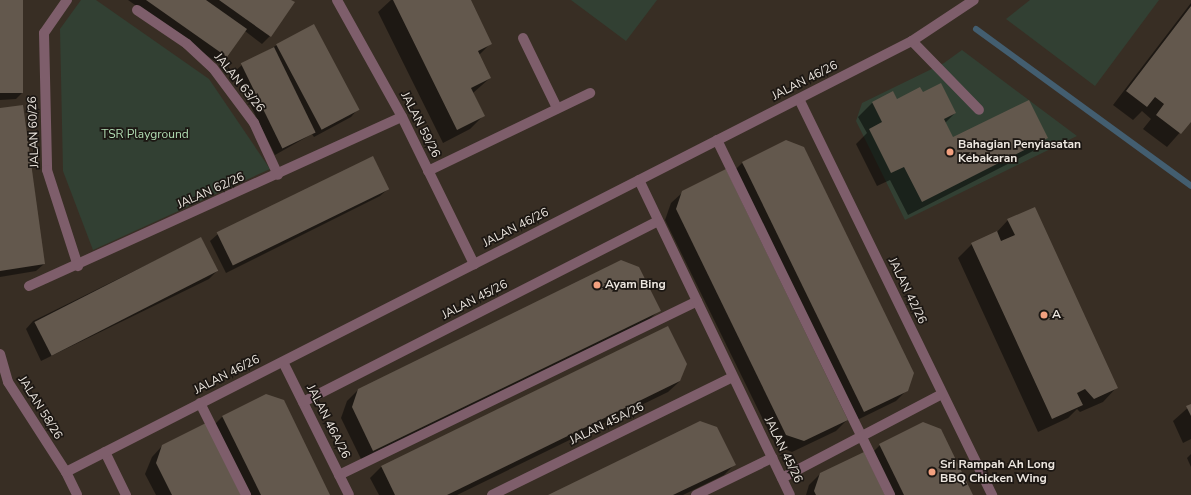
<!DOCTYPE html>
<style>
body{margin:0}
#map{position:relative;width:1191px;height:495px;overflow:hidden;background:#382e24;font-family:"Nunito Sans",sans-serif}
div>[style]{position:absolute}
[style*='--x']{left:calc(var(--x)*1px);top:calc(var(--y)*1px);width:calc(var(--w)*1px);rotate:calc(var(--a)*1deg)}
.green>*{inset:0;background:#324033}
.shadow>*{inset:0;background:#0007}
.stream>*{height:6px;margin:-3px;padding:0 3px;transform-origin:3px;border-radius:3px;background:#435e70}
.building>*{inset:0;background:#63584d;transform-origin:0 0}
.lane>*{height:10px;margin:-5px;padding:0 5px;transform-origin:5px;border-radius:5px;background:#7e5e6b}
.street>*{height:10px;margin:-5px;padding:0 5px;transform-origin:5px;border-radius:5px;background:#7e5e6b}
.dots>*{width:11px;height:11px;translate:-50% -50%;box-sizing:border-box;border:2px solid #1c1713;border-radius:50%}
span{translate:-50% -50%;white-space:nowrap;text-align:center;line-height:1.15;-webkit-text-stroke:3.5px #1c1713;paint-order:stroke}
.street-label{font-size:12px;color:#ece6df}
.park-label{font-size:12px;color:#b1ddb3}
.poi-label{font-size:12px;color:#ece6df;font-weight:700}
.left{translate:0 -50%;text-align:left}
</style>
<div id="map">
<div class="green">
<div style="clip-path:polygon(81px 0,96px 0,209px 79px,270px 169px,93px 250px,63px 171px,60px 29px)"></div>
<div style="clip-path:polygon(571px 0,657px 0,626px 41px)"></div>
<div style="clip-path:polygon(1030px 0,1159px 0,1095px 86px,1006px 19px)"></div>
<div style="clip-path:polygon(962px 50px,1077px 136px,905px 220px,856px 121px,862px 103px,944px 63px)"></div>
</div>
<div class="shadow">
<div style="clip-path:polygon(0 0,22px 0,23px 92px,16px 99px,0 100px)"></div>
<div style="clip-path:polygon(128px 0,290px 0,270px 36px,262px 44px,245px 31px,219px 64px)"></div>
<div style="clip-path:polygon(391px 0,470px 0,491px 43px,479px 55px,490px 78px,473px 93px,484px 115px,470px 129px,443px 143px,378px 12px)"></div>
<div style="clip-path:polygon(1191px 3px,1191px 120px,1167px 147px,1143px 129px,1151px 119px,1142px 111px,1133px 120px,1113px 105px)"></div>
<div style="clip-path:polygon(277px 45px,358px 109px,351px 117px,314px 137px,312px 134px,275px 155px,234px 72px,242px 65px)"></div>
<div style="clip-path:polygon(893px 92px,897px 100px,923px 94px,955px 113px,945px 123px,953px 139px,1047px 138px,1033px 151px,908px 215px,890px 180px,877px 186px,856px 144px,867px 133px,858px 117px,872px 103px)"></div>
<div style="clip-path:polygon(0 109px,44px 264px,36px 271px,0 277px)"></div>
<div style="clip-path:polygon(742px 163px,907px 390px,896px 401px,853px 422px,731px 174px)"></div>
<div style="clip-path:polygon(388px 189px,380px 196px,226px 273px,210px 241px,218px 234px)"></div>
<div style="clip-path:polygon(683px 192px,847px 420px,836px 431px,792px 452px,776px 446px,665px 220px,671px 203px)"></div>
<div style="clip-path:polygon(1008px 220px,1116px 388px,1103px 402px,1080px 412px,1077px 409px,1068px 418px,1038px 432px,958px 258px,972px 244px,996px 233px)"></div>
<div style="clip-path:polygon(201px 238px,217px 271px,209px 279px,41px 361px,26px 329px,33px 321px)"></div>
<div style="clip-path:polygon(659px 310px,648px 321px,362px 461px,341px 418px,347px 401px,358px 390px)"></div>
<div style="clip-path:polygon(668px 327px,680px 381px,668px 392px,457px 495px,379px 495px,370px 478px,381px 467px)"></div>
<div style="clip-path:polygon(1191px 405px,1191px 439px,1183px 443px,1173px 421px)"></div>
<div style="clip-path:polygon(223px 416px,329px 495px,245px 495px,212px 427px)"></div>
<div style="clip-path:polygon(163px 445px,240px 495px,156px 495px,145px 474px,152px 457px)"></div>
<div style="clip-path:polygon(880px 445px,972px 495px,888px 495px,869px 456px)"></div>
<div style="clip-path:polygon(1191px 454px,1191px 467px,1187px 458px)"></div>
<div style="clip-path:polygon(735px 464px,724px 475px,683px 495px,550px 495px)"></div>
<div style="clip-path:polygon(820px 474px,883px 495px,806px 495px,809px 485px)"></div>
</div>
<div class="stream">
<div style="--x:976;--y:29;--w:266;--a:36.1"></div>
</div>
<div class="building">
<div style="left:0;top:0;width:23px;height:93px"></div>
<div style="clip-path:polygon(146px 0,206px 0,247px 29px,227px 57px)"></div>
<div style="clip-path:polygon(219px 0,291px 0,295px 2px,271px 37px)"></div>
<div style="clip-path:polygon(393px 0,471px 0,492px 44px,478px 51px,491px 78px,471px 88px,485px 116px,457px 130px)"></div>
<div style="clip-path:polygon(1191px 6px,1191px 122px,1181px 134px,1156px 115px,1164px 104px,1155px 97px,1147px 107px,1126px 91px)"></div>
<div style="left:314px;top:24px;width:97px;height:43px;rotate:62deg"></div>
<div style="left:274px;top:47px;width:95px;height:37px;rotate:64deg"></div>
<div style="clip-path:polygon(941px 83px,956px 113px,944px 119px,953px 137px,1029px 100px,1048px 138px,922px 202px,904px 167px,891px 173px,869px 129px,882px 122px,872px 102px,893px 91px,897px 99px,920px 87px,923px 92px)"></div>
<div style="clip-path:polygon(23px 105px,45px 264px,0 271px,0 108px)"></div>
<div style="clip-path:polygon(786px 140px,804px 147px,914px 373px,908px 391px,864px 412px,742px 162px)"></div>
<div style="left:373px;top:156px;width:37px;height:174px;rotate:64deg"></div>
<div style="clip-path:polygon(726px 169px,848px 420px,804px 441px,786px 435px,676px 209px,682px 191px)"></div>
<div style="clip-path:polygon(1035px 207px,1118px 388px,1094px 399px,1085px 389px,1077px 393px,1083px 405px,1052px 419px,971px 243px,997px 231px,1001px 241px,1015px 235px,1007px 219px)"></div>
<div style="left:201px;top:237px;width:38px;height:187px;rotate:63deg"></div>
<div style="clip-path:polygon(621px 260px,639px 267px,661px 311px,373px 451px,352px 407px,358px 389px)"></div>
<div style="clip-path:polygon(668px 326px,687px 364px,680px 381px,447px 495px,395px 495px,381px 466px)"></div>
<div style="clip-path:polygon(266px 394px,284px 400px,330px 495px,261px 495px,222px 416px)"></div>
<div style="clip-path:polygon(1191px 404px,1191px 416px,1186px 406px)"></div>
<div style="clip-path:polygon(700px 421px,717px 427px,736px 465px,673px 495px,548px 495px)"></div>
<div style="clip-path:polygon(923px 422px,941px 429px,973px 495px,904px 495px,879px 444px)"></div>
<div style="clip-path:polygon(206px 423px,241px 495px,172px 495px,156px 463px,162px 445px)"></div>
<div style="clip-path:polygon(864px 452px,885px 495px,816px 495px,814px 491px,820px 473px)"></div>
</div>
<div class="lane">
<div style="--x:523;--y:38;--w:78;--a:64.1"></div>
<div style="--x:912;--y:41;--w:96;--a:45.8"></div>
<div style="--x:717;--y:140;--w:395;--a:64"></div>
<div style="--x:428;--y:171;--w:180;--a:-25.7"></div>
<div style="--x:200;--y:403;--w:103;--a:63.4"></div>
<div style="--x:339;--y:475;--w:398;--a:-25.9"></div>
<div style="--x:696;--y:495;--w:85;--a:-26"></div>
</div>
<div class="street">
<div style="--x:67;--y:0;--w:40;--a:124.9"></div>
<div style="--x:44;--y:33;--w:137;--a:88.7"></div>
<div style="--x:47;--y:170;--w:101;--a:72.1"></div>
<div style="--x:337;--y:0;--w:134;--a:60.9"></div>
<div style="--x:402;--y:117;--w:164;--a:63.9"></div>
<div style="--x:137;--y:10;--w:60;--a:34.2"></div>
<div style="--x:187;--y:44;--w:35;--a:43"></div>
<div style="--x:213;--y:68;--w:69;--a:53.3"></div>
<div style="--x:254;--y:123;--w:57;--a:65.2"></div>
<div style="--x:799;--y:99;--w:441;--a:64"></div>
<div style="--x:639;--y:180;--w:349;--a:64.4"></div>
<div style="--x:29;--y:286;--w:409;--a:-24.4"></div>
<div style="--x:0;--y:354;--w:29;--a:74"></div>
<div style="--x:8;--y:382;--w:107;--a:57.2"></div>
<div style="--x:66;--y:472;--w:25;--a:64"></div>
<div style="--x:283;--y:362;--w:148;--a:63.6"></div>
<div style="--x:303;--y:402;--w:398;--a:-27"></div>
<div style="--x:105;--y:452;--w:48;--a:64"></div>
<div style="--x:66;--y:472;--w:949;--a:-27"></div>
<div style="--x:912;--y:41;--w:74;--a:-33.5"></div>
<div style="--x:782;--y:478;--w:181;--a:-27.7"></div>
<div style="--x:492;--y:495;--w:268;--a:-26.1"></div>
</div>
<div class="dots">
<div style="left:950px;top:152px;background:#f2a07f"></div>
<div style="left:597px;top:285px;background:#f2a07f"></div>
<div style="left:1044px;top:315px;background:#f2a07f"></div>
<div style="left:932px;top:472px;background:#f2a07f"></div>
</div>
<div class="street-label">
<span style="left:805px;top:81px;rotate:-27deg">JALAN 46/26</span>
<span style="left:239px;top:83px;rotate:51deg">JALAN 63/26</span>
<span style="left:420px;top:125px;rotate:63deg">JALAN 59/26</span>
<span style="left:34px;top:132px;rotate:-92deg">JALAN 60/26</span>
<span style="left:211px;top:191px;rotate:-24deg">JALAN 62/26</span>
<span style="left:516px;top:228px;rotate:-27deg">JALAN 46/26</span>
<span style="left:907px;top:291px;rotate:64deg">JALAN 42/26</span>
<span style="left:475px;top:300px;rotate:-27deg">JALAN 45/26</span>
<span style="left:227px;top:375px;rotate:-27deg">JALAN 46/26</span>
<span style="left:40px;top:408px;rotate:58deg">JALAN 58/26</span>
<span style="left:328px;top:422px;rotate:63deg">JALAN 46A/26</span>
<span style="left:607px;top:424px;rotate:-26deg">JALAN 45A/26</span>
<span style="left:783px;top:450px;rotate:64deg">JALAN 45/26</span>
</div>
<div class="park-label">
<span style="left:145px;top:135px">TSR Playground</span>
</div>
<div class="poi-label">
<span class="left" style="left:958px;top:152px">Bahagian Penyiasatan<br>Kebakaran</span>
<span class="left" style="left:605px;top:285px">Ayam Bing</span>
<span class="left" style="left:1052px;top:315px">A</span>
<span class="left" style="left:940px;top:472px">Sri Rampah Ah Long<br>BBQ Chicken Wing</span>
</div>
</div>
